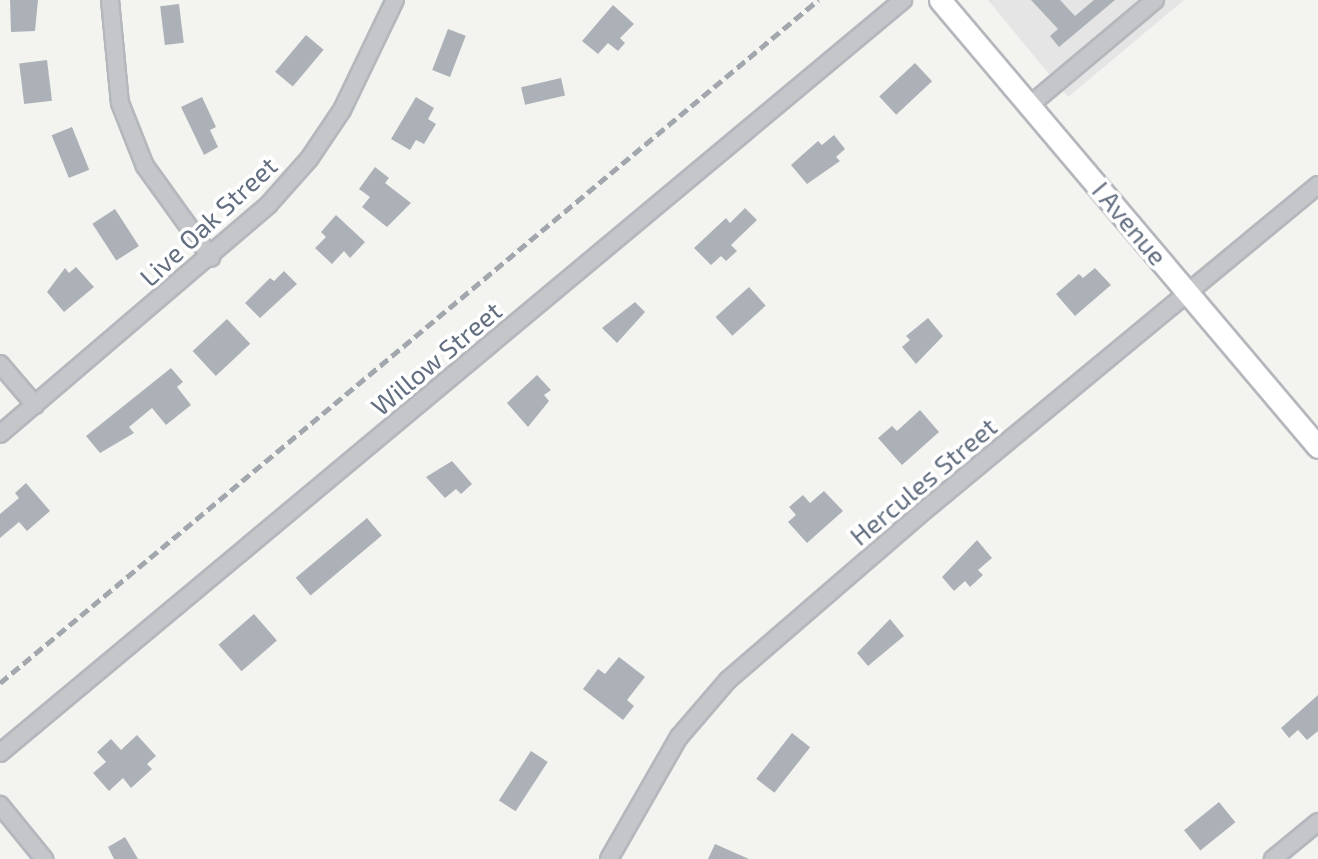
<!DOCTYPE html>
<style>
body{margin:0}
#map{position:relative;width:1318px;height:859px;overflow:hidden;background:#f3f4f0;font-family:"Exo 2",sans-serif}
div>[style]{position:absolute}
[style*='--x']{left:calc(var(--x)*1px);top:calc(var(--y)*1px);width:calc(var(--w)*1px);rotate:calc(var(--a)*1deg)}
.built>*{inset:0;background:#e4e5e4}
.building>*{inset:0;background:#acb1b8;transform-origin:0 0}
.roads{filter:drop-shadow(2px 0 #b4b7bc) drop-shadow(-2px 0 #b4b7bc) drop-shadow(0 2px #b4b7bc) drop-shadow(0 -2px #b4b7bc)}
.minor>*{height:16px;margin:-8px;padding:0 8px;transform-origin:8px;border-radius:8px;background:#c4c6ca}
.major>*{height:21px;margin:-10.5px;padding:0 10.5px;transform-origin:10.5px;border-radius:10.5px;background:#fff}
.rail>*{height:4.5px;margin-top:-2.25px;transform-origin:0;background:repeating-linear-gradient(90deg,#a2a6ad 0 10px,transparent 0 15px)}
span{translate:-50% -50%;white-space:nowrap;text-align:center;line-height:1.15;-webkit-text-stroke:7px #fff;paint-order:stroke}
.street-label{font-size:26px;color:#636f81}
</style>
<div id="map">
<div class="built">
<div style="clip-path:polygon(988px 0,1184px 0,1068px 97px)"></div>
</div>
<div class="building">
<div style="clip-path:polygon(10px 0,38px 0,35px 31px,11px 32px)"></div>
<div style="clip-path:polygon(1031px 0,1060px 0,1075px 16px,1094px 0,1115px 0,1059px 47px,1050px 36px,1058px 29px)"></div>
<div style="left:179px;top:4px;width:39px;height:19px;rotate:83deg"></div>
<div style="clip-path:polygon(613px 5px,634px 24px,620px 38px,625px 43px,618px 51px,608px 43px,598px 54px,582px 41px)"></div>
<div style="left:448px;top:29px;width:19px;height:44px;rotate:21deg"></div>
<div style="left:306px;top:35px;width:23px;height:48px;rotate:40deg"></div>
<div style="left:47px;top:60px;width:41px;height:28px;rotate:83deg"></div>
<div style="left:915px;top:63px;width:25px;height:49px;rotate:47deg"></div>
<div style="left:561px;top:78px;width:18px;height:41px;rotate:77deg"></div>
<div style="clip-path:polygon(202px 97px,216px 127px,210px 130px,218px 147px,204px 155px,181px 107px)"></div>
<div style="clip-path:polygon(416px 97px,434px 108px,428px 119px,436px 124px,424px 144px,416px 140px,410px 150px,391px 139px)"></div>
<div style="left:72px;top:127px;width:46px;height:22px;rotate:68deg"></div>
<div style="clip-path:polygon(834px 135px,845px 149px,836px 157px,840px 161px,807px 184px,791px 165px,818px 141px,822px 145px)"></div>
<div style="clip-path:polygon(375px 167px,389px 178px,385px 183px,411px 203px,387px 227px,362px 207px,370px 197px,359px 189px)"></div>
<div style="clip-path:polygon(745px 208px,757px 220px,731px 245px,737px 251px,726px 261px,721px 256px,711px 265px,694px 248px,726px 218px,730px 223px)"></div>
<div style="left:115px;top:209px;width:44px;height:27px;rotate:57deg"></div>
<div style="clip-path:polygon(336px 215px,365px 242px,350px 258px,344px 251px,332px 264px,315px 248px,326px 237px,321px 232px)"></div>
<div style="clip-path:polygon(76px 267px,94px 287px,64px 312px,47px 292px,65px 268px,69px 273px)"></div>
<div style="clip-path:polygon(1095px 268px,1111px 285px,1075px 316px,1056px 294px,1079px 274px,1083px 278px)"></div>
<div style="clip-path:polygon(284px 271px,297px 284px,260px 318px,245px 303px,270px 278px,274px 281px)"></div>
<div style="left:749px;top:287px;width:25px;height:45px;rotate:48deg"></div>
<div style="clip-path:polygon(635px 302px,645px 312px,617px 343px,602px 328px)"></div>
<div style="clip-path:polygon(928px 318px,943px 336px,916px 364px,902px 347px,910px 340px,906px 336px)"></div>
<div style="left:227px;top:319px;width:34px;height:47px;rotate:47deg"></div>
<div style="clip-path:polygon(171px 368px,183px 382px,177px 387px,191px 405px,166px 425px,152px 408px,129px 427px,134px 433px,100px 453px,86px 436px)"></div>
<div style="clip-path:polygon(537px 375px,551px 390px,544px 395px,549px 401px,528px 427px,507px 403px)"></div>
<div style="clip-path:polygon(920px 410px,939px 432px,902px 465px,878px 438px,892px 426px,897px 431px)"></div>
<div style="clip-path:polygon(452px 461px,472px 484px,461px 494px,456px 489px,445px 498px,426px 477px)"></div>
<div style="clip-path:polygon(26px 483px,50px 511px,27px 531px,19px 522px,0 538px,0 514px,19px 498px,15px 493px)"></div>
<div style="clip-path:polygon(824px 491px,843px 511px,807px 543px,788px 522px,796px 515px,789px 507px,803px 495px,810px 503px)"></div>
<div style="left:367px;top:518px;width:23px;height:93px;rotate:50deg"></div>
<div style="clip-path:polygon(977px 540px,992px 558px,978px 570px,983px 575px,970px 587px,965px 581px,954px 591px,942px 577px)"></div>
<div style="left:254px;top:614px;width:35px;height:47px;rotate:49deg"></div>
<div style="clip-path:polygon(890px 619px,904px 636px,868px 666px,857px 653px)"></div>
<div style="clip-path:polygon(619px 657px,645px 677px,627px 700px,634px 706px,623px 720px,583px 689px,598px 669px,605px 674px)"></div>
<div style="clip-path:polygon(1318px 695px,1318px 731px,1307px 740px,1298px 730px,1289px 738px,1281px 728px)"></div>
<div style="left:792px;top:733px;width:23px;height:58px;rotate:38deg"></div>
<div style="clip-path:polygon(137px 735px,156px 756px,147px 764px,152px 769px,131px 788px,123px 778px,109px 791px,93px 773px,106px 762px,97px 752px,111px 739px,121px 750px)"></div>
<div style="left:531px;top:751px;width:20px;height:59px;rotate:33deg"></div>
<div style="left:1219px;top:802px;width:26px;height:45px;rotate:51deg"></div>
<div style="clip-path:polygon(125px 837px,138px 859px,114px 859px,108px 847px)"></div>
<div style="clip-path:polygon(715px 844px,749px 859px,708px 859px)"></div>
</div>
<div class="roads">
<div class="minor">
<div style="--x:110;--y:0;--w:103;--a:84.5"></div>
<div style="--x:120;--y:103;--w:68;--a:68.4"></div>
<div style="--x:145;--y:166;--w:113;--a:54.3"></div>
<div style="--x:1030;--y:105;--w:163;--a:-40"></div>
<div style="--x:0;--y:364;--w:54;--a:49.5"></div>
<div style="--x:0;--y:434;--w:354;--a:-40.5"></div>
<div style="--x:269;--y:204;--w:60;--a:-48.4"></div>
<div style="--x:309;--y:159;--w:59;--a:-56"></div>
<div style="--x:342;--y:110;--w:122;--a:-64.3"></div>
<div style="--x:0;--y:753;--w:1176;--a:-39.82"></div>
<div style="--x:0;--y:805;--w:70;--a:50.8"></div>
<div style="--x:609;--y:859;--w:141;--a:-60.2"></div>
<div style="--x:679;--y:737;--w:75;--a:-49.3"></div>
<div style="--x:728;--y:680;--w:268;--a:-40.8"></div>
<div style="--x:931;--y:505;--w:502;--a:-39.59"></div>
<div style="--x:1273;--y:859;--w:58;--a:-39.4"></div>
</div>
<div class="major">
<div style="--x:940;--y:0;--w:585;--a:49.78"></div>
</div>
</div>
<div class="rail">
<div style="--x:0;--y:683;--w:1066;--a:-39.86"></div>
</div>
<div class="street-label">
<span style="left:208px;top:221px;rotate:-43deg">Live Oak Street</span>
<span style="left:1130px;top:223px;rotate:50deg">I Avenue</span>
<span style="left:436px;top:358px;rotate:-40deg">Willow Street</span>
<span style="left:923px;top:481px;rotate:-40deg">Hercules Street</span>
</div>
</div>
